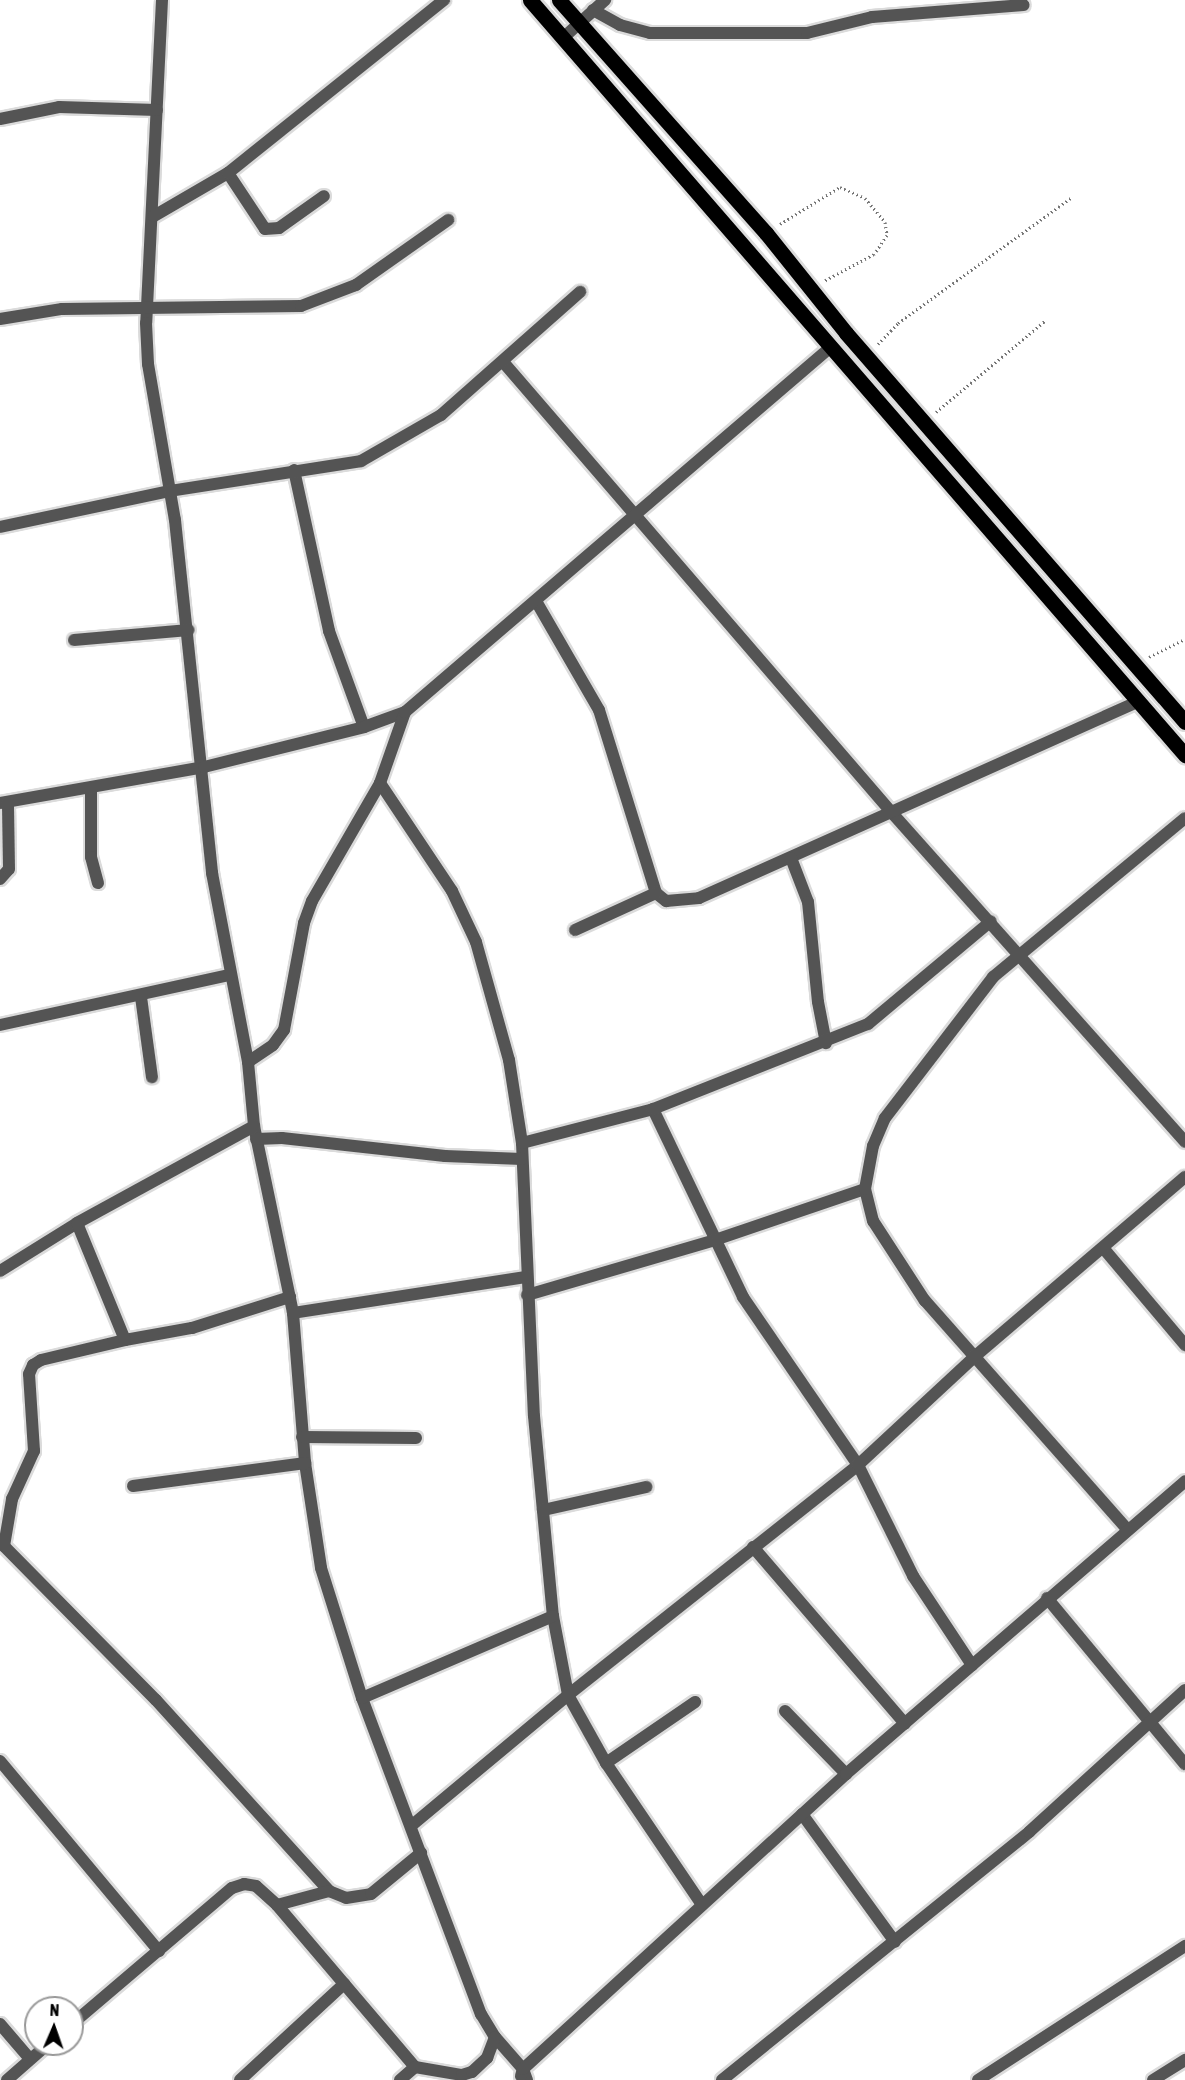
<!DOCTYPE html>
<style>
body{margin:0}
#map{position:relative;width:1185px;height:2080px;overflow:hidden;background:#fff;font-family:"Asap Condensed",sans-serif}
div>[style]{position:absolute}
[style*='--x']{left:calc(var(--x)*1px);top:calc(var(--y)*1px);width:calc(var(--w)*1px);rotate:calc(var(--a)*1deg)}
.path>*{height:3px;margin-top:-1.5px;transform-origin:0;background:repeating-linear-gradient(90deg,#767676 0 1.5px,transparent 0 4.5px)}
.roads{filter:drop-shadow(2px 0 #dbdbdb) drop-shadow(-2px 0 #dbdbdb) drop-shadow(0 2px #dbdbdb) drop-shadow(0 -2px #dbdbdb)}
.street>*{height:12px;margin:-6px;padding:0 6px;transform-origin:6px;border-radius:6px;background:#545454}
.primary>*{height:15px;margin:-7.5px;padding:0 7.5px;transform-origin:7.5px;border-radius:7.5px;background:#000}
span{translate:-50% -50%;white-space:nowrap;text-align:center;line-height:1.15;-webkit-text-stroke:5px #fff;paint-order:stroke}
.north{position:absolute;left:24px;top:1996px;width:60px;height:60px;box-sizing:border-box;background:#fff;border:2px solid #999;border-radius:50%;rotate:2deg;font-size:16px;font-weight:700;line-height:24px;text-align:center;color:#000}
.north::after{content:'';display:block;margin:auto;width:21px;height:27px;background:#000;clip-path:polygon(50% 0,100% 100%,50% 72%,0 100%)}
</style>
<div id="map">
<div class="path">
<div style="--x:780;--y:224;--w:70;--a:-31.7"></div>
<div style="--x:840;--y:187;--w:27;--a:24"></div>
<div style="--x:865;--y:198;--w:31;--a:50"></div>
<div style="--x:885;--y:222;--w:13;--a:81"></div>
<div style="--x:887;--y:235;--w:23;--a:124"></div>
<div style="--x:874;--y:254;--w:57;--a:151.6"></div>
<div style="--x:878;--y:344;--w:29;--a:-46"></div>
<div style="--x:898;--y:323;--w:215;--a:-35.9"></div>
<div style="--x:936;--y:412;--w:143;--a:-39.9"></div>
<div style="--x:1149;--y:657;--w:40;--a:-26.6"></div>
</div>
<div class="roads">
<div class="street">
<div style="--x:162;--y:0;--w:323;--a:92.8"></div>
<div style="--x:146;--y:323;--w:41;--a:87.2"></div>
<div style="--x:148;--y:364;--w:158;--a:80.2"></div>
<div style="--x:175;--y:520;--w:355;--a:84"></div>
<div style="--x:212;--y:873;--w:192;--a:79.2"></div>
<div style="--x:248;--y:1062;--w:64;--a:84.6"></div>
<div style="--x:254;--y:1126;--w:191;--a:78.2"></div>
<div style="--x:293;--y:1313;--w:150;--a:85.4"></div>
<div style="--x:305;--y:1463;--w:106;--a:81.3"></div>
<div style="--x:321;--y:1568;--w:136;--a:72.5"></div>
<div style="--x:362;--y:1698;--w:338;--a:69.4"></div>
<div style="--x:481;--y:2014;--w:27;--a:59"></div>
<div style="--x:495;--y:2037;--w:43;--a:48.8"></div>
<div style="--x:523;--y:2069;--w:12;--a:70"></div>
<div style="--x:593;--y:10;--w:31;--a:29"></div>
<div style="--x:620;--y:25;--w:31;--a:15"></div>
<div style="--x:650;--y:33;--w:157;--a:0"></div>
<div style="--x:807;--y:33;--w:67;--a:-13.8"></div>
<div style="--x:872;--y:17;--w:152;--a:-4.5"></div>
<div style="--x:563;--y:38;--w:57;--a:-42.1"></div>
<div style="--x:0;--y:119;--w:60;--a:-11.5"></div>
<div style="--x:59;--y:107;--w:98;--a:1.8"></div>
<div style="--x:228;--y:173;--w:67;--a:56.5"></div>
<div style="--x:265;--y:229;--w:14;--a:-4"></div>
<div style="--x:279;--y:228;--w:55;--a:-35.4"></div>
<div style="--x:154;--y:216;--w:86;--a:-30.2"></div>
<div style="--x:228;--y:173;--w:277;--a:-38.7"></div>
<div style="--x:0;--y:319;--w:63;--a:-9.2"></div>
<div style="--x:62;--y:309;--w:239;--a:-0.7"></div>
<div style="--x:301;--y:306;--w:59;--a:-20.9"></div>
<div style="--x:356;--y:285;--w:113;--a:-35.2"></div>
<div style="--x:504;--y:363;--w:596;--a:49.22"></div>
<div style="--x:893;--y:814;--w:439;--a:48.3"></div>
<div style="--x:294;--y:470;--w:165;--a:77.7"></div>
<div style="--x:329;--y:631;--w:102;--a:70"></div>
<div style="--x:0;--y:527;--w:174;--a:-12"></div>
<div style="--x:170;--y:491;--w:193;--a:-8.9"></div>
<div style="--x:361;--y:461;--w:92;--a:-29.9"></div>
<div style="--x:441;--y:415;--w:186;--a:-41.5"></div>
<div style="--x:536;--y:601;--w:126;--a:60"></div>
<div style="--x:599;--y:710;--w:192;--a:72.7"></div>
<div style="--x:656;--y:893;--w:13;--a:39"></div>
<div style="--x:666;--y:901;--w:33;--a:-5"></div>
<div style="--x:699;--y:898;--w:480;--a:-24.1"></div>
<div style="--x:74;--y:640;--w:115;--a:-5"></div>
<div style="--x:380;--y:783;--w:130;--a:56.3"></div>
<div style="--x:452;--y:891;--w:56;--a:64.8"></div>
<div style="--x:476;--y:942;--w:123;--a:74.4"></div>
<div style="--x:509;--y:1060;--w:84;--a:81.1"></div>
<div style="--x:522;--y:1143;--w:273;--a:87.5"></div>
<div style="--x:534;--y:1416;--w:201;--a:84.6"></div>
<div style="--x:553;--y:1616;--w:80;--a:79.2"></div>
<div style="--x:568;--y:1695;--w:78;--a:60.8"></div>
<div style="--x:606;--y:1763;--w:171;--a:55.9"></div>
<div style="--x:91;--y:789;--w:68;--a:90"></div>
<div style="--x:91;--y:857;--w:27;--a:75"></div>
<div style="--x:0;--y:803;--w:207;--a:-10"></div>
<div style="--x:204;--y:767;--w:165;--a:-14"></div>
<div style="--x:364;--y:727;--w:44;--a:-20.1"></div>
<div style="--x:791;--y:858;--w:47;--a:68.9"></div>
<div style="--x:808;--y:902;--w:100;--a:84.3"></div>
<div style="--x:818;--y:1002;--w:42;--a:79"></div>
<div style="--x:0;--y:879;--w:13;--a:-48"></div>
<div style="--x:9;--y:869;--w:67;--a:-90.9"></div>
<div style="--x:575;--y:930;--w:89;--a:-24.6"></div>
<div style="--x:141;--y:997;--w:81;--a:82.2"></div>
<div style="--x:0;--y:1025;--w:235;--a:-12.3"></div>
<div style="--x:248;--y:1062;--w:30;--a:-34"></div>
<div style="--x:273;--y:1045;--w:19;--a:-54"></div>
<div style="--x:284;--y:1030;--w:109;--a:-79.4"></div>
<div style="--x:304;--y:923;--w:23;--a:-70"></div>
<div style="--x:312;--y:901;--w:136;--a:-60"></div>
<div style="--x:380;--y:783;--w:75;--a:-70.6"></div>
<div style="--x:405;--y:712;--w:562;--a:-40.6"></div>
<div style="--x:653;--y:1109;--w:208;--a:64.4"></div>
<div style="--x:743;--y:1297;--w:204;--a:55.6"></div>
<div style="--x:858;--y:1465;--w:124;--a:63.6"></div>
<div style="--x:913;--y:1576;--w:107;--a:56.5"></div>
<div style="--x:256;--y:1139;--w:26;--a:-2"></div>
<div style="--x:282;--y:1138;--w:164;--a:6.3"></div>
<div style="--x:445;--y:1156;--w:77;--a:2.2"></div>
<div style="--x:522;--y:1143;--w:135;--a:-14.5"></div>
<div style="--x:653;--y:1109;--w:231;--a:-21.6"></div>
<div style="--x:868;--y:1024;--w:160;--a:-39.9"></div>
<div style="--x:1104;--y:1249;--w:126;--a:49.8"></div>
<div style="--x:0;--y:1271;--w:91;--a:-31.9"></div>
<div style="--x:77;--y:1223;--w:202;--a:-28.7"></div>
<div style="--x:527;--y:1295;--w:199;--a:-16.3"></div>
<div style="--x:718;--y:1239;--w:155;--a:-18.8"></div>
<div style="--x:293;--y:1313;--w:236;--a:-8.8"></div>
<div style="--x:125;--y:1340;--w:68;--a:-10.2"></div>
<div style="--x:192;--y:1328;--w:103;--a:-17.6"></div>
<div style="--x:302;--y:1437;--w:114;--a:0.5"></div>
<div style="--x:133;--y:1486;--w:174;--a:-7.6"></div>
<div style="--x:543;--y:1510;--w:106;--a:-12.6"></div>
<div style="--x:1127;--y:1529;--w:305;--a:-131.5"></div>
<div style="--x:925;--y:1301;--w:95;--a:-123"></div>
<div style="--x:873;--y:1221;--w:33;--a:-104"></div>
<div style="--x:865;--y:1189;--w:44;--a:-79.5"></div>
<div style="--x:873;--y:1146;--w:30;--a:-67"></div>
<div style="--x:885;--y:1118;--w:178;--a:-52.5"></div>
<div style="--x:993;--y:977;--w:249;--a:-39.6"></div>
<div style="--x:0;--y:1542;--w:222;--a:45.4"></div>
<div style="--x:156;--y:1700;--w:258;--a:47.8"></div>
<div style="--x:329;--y:1891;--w:18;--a:22"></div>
<div style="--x:346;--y:1898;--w:25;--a:-9"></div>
<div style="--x:371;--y:1894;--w:65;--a:-39.4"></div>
<div style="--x:4;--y:1546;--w:48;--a:-80.3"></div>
<div style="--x:12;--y:1499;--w:53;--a:-65.4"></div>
<div style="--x:34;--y:1451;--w:77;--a:-93.7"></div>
<div style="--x:29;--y:1374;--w:10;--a:-66"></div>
<div style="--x:33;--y:1365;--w:9;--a:-32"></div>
<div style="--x:41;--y:1360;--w:86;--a:-13.4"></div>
<div style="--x:125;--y:1340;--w:126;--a:-112.3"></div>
<div style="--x:753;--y:1547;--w:233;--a:49.3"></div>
<div style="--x:1047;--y:1598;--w:216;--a:50.3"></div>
<div style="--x:362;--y:1698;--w:208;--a:-23.2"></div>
<div style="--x:785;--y:1711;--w:88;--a:45.9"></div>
<div style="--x:0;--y:1761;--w:248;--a:50.1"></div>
<div style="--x:606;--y:1763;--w:108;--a:-34.4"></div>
<div style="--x:802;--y:1814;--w:158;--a:54"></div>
<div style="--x:411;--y:1826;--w:204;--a:-39.8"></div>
<div style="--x:568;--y:1695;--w:370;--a:-38.4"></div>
<div style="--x:858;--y:1465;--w:157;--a:-42.9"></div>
<div style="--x:973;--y:1358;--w:279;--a:-40.5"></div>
<div style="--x:277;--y:1905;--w:54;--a:-15.1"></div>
<div style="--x:0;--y:2024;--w:46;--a:49.4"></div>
<div style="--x:72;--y:2024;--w:210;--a:-40.4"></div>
<div style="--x:232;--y:1888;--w:13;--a:-18"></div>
<div style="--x:244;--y:1884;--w:12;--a:9"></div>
<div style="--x:256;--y:1886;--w:28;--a:42"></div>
<div style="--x:277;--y:1905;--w:213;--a:49.6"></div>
<div style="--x:521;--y:2076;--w:7;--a:-74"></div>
<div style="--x:523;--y:2069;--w:437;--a:-42.4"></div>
<div style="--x:846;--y:1774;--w:448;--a:-40.8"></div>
<div style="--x:7;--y:2080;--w:55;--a:-41.3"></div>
<div style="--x:240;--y:2080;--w:142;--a:-42.7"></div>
<div style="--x:400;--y:2080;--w:20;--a:-41"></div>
<div style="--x:415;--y:2067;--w:48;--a:9.7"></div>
<div style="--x:462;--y:2075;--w:10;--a:-17"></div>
<div style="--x:472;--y:2072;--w:21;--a:-43"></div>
<div style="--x:487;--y:2058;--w:22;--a:-69"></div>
<div style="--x:722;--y:2080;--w:395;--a:-38.9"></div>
<div style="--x:1029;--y:1832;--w:211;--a:-42.3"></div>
<div style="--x:978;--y:2080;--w:247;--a:-32.9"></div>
<div style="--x:1153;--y:2080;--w:38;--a:-32"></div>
</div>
<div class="primary">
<div style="--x:530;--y:0;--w:1000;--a:49.06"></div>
<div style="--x:559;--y:0;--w:312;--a:48.4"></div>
<div style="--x:766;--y:233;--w:128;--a:51.3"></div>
<div style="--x:846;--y:333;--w:516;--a:48.93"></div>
</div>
</div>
<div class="north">N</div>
</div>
